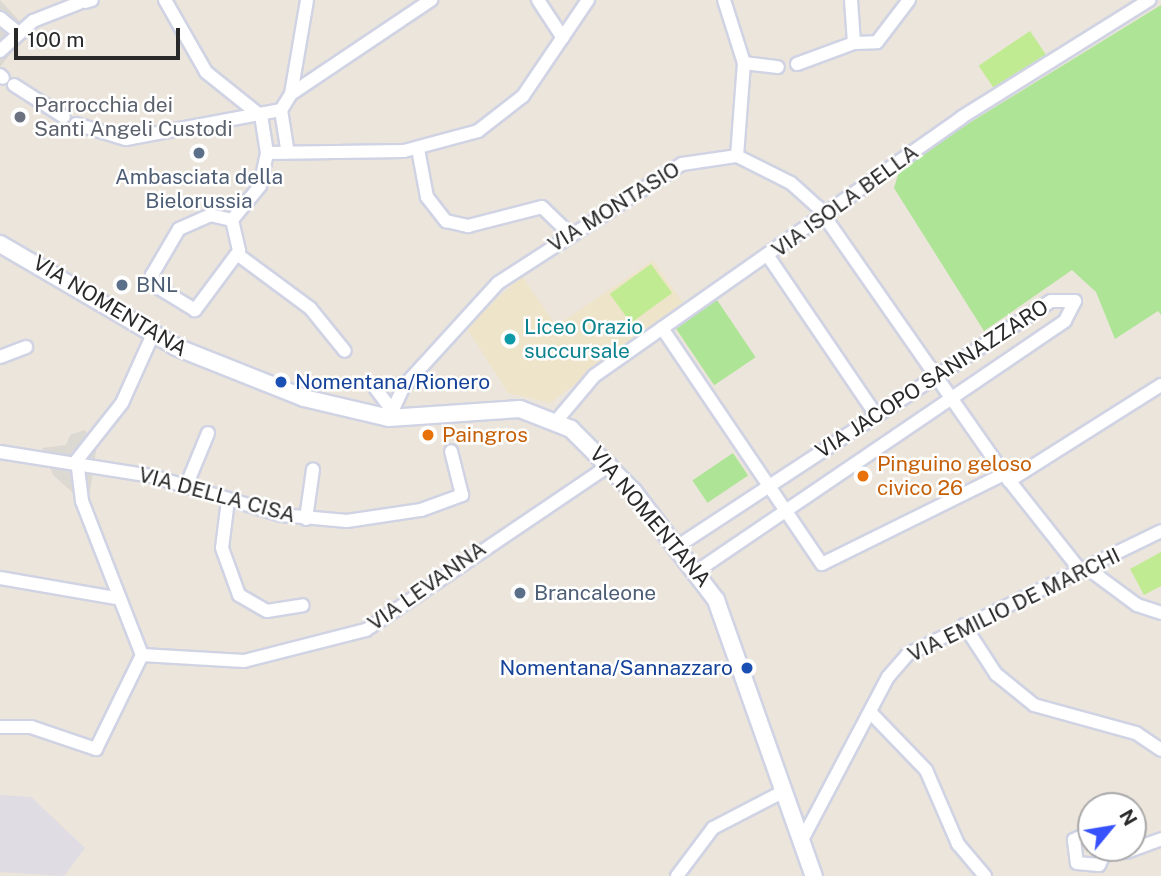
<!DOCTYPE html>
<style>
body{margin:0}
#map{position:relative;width:1161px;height:876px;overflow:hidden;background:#ece5db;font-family:"Public Sans",sans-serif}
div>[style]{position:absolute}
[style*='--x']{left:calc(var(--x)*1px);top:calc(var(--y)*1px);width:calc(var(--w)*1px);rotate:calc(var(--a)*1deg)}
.industrial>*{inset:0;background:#dfdce4}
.education>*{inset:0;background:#eee4ca}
.green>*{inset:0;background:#ade496;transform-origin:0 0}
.pitch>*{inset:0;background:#c1eb92;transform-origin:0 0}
.plaza>*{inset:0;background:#dcd8d2}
.roads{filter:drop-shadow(2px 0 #d0d3e3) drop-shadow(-2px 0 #d0d3e3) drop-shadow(0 2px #d0d3e3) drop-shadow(0 -2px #d0d3e3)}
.street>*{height:12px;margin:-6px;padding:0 6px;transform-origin:6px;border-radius:6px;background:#fff}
.secondary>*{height:16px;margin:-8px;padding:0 8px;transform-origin:8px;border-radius:8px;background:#fff}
.dots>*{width:19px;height:19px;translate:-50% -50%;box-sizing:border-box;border:4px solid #fff;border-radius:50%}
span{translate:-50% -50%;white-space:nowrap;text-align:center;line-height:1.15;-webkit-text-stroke:5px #fff;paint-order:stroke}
.worship-label{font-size:21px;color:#5b616d}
.left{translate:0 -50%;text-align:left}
.service-label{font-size:21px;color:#4e5e75}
.street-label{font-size:21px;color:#292929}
.culture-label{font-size:21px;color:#0d838f}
.transit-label{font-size:21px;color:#164399}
.right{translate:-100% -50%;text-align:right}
.food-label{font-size:21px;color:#c56008}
.north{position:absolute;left:1077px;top:792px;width:70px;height:70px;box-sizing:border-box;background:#fff;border:2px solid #a9a9a9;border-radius:50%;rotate:60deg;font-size:19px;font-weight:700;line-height:28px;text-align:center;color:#292929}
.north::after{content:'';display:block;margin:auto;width:24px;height:32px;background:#3752fc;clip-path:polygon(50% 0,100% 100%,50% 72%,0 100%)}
.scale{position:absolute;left:14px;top:28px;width:166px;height:32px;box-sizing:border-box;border:4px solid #292929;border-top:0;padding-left:9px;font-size:21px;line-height:24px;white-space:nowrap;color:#292929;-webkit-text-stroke:5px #fff;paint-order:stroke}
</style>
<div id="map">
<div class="industrial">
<div style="clip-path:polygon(0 795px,31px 797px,85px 848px,64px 876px,0 872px)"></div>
</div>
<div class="education">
<div style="clip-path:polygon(653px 260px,683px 303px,550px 403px,508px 393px,466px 327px,522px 276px,556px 326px)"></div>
</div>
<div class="green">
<div style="clip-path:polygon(1161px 5px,1161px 315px,1158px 311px,1115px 339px,1096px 292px,1072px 270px,984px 331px,894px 188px,901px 165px)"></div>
<div style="left:717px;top:300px;width:69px;height:50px;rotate:56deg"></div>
<div style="left:733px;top:453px;width:27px;height:49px;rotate:56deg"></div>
</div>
<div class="pitch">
<div style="left:1030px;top:31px;width:29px;height:62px;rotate:56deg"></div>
<div style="left:651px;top:264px;width:36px;height:51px;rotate:54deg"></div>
<div style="clip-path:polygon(1161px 552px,1161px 586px,1144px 595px,1130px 569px)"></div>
</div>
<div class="plaza">
<div style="clip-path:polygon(0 0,29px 31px,0 67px)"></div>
<div style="clip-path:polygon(84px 430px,97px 444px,89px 498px,82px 501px,53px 475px,42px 448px,66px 445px,70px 435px)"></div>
</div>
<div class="roads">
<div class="street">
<div style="--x:165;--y:0;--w:83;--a:60.3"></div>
<div style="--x:206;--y:72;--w:70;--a:38.7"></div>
<div style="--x:538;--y:0;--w:45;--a:56.7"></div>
<div style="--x:724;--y:0;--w:66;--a:72.4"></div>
<div style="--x:744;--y:63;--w:93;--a:94.3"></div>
<div style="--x:851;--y:0;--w:43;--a:86"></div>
<div style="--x:85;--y:2;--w:7;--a:-16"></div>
<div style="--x:0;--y:18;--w:22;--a:39"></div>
<div style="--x:854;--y:43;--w:23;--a:-2"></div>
<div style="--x:877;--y:42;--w:53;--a:-52.7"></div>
<div style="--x:0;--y:51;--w:45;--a:-42.3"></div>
<div style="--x:33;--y:21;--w:49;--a:-21.4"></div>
<div style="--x:744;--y:63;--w:34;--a:7"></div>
<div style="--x:797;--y:64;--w:61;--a:-20.2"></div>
<div style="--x:0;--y:75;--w:4;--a:45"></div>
<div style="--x:14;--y:85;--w:59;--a:32.6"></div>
<div style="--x:291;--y:94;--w:95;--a:-80.3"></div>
<div style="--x:281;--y:110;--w:19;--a:-58"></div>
<div style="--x:291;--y:94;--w:169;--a:-33.9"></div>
<div style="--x:281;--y:110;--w:39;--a:81"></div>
<div style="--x:76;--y:124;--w:52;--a:16.7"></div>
<div style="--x:126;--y:139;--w:158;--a:-10.6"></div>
<div style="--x:418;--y:149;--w:49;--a:79.4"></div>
<div style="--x:427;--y:197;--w:31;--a:52"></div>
<div style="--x:446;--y:221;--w:23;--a:13"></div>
<div style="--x:468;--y:226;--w:76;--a:-14.4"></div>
<div style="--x:542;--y:207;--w:39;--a:44"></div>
<div style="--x:267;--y:153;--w:137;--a:-0.8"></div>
<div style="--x:404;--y:151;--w:77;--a:-15.1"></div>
<div style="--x:478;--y:131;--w:57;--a:-37.9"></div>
<div style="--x:523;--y:96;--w:116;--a:-55.9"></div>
<div style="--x:210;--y:215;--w:23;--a:13"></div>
<div style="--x:232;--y:220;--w:32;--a:77"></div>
<div style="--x:239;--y:251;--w:74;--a:126.7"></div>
<div style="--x:195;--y:310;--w:44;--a:-148.8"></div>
<div style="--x:157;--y:287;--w:13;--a:-113"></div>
<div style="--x:152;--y:275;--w:53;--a:-59.6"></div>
<div style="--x:179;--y:229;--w:34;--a:-24"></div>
<div style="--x:232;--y:220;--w:44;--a:-50.5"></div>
<div style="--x:260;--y:186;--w:34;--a:-78"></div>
<div style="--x:267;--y:153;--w:37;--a:-99"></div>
<div style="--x:237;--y:254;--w:91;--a:36.5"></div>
<div style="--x:310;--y:308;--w:55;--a:50.9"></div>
<div style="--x:768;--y:256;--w:192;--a:55.8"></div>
<div style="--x:662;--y:328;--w:285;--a:55.9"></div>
<div style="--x:822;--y:564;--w:203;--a:-26.3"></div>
<div style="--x:0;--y:357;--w:28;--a:-21"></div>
<div style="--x:376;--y:389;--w:26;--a:53"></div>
<div style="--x:389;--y:418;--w:35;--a:-65"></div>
<div style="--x:404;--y:386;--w:139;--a:-47.6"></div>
<div style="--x:498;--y:283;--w:219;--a:-32.9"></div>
<div style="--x:682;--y:164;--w:56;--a:-8.3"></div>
<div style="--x:737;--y:156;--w:60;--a:26.6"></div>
<div style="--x:791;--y:183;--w:36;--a:42"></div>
<div style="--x:818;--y:207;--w:325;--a:55.1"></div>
<div style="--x:1004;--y:474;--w:124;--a:51.6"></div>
<div style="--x:557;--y:420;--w:57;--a:-49.9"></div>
<div style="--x:594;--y:376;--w:450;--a:-35.1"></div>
<div style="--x:962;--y:117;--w:221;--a:-32"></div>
<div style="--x:0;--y:452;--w:154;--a:9"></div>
<div style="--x:152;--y:476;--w:135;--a:16.8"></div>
<div style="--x:281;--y:515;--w:66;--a:5.2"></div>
<div style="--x:347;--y:521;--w:75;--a:-8.5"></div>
<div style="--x:421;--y:510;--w:44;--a:-20.1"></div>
<div style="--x:462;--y:495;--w:45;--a:-104"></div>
<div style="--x:1009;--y:481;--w:180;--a:-32.3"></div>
<div style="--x:187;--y:484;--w:55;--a:-67.6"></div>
<div style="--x:228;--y:500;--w:48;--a:97.1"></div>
<div style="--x:222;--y:548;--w:50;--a:70.1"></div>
<div style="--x:239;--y:595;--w:32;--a:30"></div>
<div style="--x:267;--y:611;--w:36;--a:-9"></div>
<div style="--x:306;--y:519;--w:50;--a:-82"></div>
<div style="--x:678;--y:546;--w:446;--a:-33.3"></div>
<div style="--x:1051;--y:301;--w:24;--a:0"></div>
<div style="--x:1075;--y:301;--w:22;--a:117"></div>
<div style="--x:1065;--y:321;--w:445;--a:145.8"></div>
<div style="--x:1087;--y:568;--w:62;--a:36.5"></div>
<div style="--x:1137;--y:605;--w:25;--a:18"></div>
<div style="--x:0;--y:578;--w:118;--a:9.8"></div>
<div style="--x:964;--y:625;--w:59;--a:56.9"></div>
<div style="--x:996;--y:674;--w:49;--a:39.2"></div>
<div style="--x:1034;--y:705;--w:106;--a:15.4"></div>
<div style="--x:1136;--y:733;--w:30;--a:34"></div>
<div style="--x:142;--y:655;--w:102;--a:3.4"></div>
<div style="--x:244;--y:661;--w:126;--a:-14.3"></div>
<div style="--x:366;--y:630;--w:295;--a:-34.1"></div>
<div style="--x:142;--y:655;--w:165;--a:-111.3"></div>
<div style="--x:82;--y:501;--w:41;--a:-97"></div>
<div style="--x:77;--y:460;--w:73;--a:-51.7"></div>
<div style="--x:122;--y:403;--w:76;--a:-65.8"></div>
<div style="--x:870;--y:712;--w:81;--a:46"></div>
<div style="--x:926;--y:770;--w:81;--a:66.6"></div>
<div style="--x:958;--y:844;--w:42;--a:49.8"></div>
<div style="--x:0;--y:727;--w:31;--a:0"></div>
<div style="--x:31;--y:727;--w:69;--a:18.7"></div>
<div style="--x:96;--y:749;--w:105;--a:-63.9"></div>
<div style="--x:1091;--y:832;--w:19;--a:155"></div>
<div style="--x:1074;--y:840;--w:23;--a:83"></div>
<div style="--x:1077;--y:863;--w:22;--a:5"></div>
<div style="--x:1099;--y:865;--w:19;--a:-65"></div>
<div style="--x:802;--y:840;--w:184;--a:-62.2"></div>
<div style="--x:888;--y:677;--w:30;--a:-49"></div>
<div style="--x:908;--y:654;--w:281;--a:-25.9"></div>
<div style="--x:1107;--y:849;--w:19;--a:9"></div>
<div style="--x:1126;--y:852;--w:37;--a:-20"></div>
<div style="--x:677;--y:876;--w:60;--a:-53.1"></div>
<div style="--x:713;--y:828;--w:80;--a:-27.5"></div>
</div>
<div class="secondary">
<div style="--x:0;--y:244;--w:204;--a:30.3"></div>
<div style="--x:176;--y:347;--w:138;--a:21.7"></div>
<div style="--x:304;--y:398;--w:87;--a:13.2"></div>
<div style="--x:389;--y:418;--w:131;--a:-3.9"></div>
<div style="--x:520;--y:409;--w:55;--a:21.4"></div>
<div style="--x:571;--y:429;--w:88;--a:45"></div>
<div style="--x:633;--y:491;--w:137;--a:52.7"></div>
<div style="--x:716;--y:600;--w:293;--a:70.5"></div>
</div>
</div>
<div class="dots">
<div style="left:20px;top:117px;background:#6b7280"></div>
<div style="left:199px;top:153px;background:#5c6f8a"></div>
<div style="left:122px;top:285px;background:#5c6f8a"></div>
<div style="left:510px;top:339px;background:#0f9aa8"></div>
<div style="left:281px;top:382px;background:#1a4fb4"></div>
<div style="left:428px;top:435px;background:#e8710a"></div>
<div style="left:863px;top:476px;background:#e8710a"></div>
<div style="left:520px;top:593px;background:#5c6f8a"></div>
<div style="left:747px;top:668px;background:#1a4fb4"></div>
</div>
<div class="worship-label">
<span class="left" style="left:34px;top:117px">Parrocchia dei<br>Santi Angeli Custodi</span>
</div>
<div class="service-label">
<span style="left:199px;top:189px">Ambasciata della<br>Bielorussia</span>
<span class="left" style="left:136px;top:285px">BNL</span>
<span class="left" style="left:534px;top:593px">Brancaleone</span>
</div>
<div class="street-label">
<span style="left:845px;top:201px;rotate:-36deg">VIA ISOLA BELLA</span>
<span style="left:614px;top:207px;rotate:-32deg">VIA MONTASIO</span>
<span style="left:110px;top:306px;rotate:31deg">VIA NOMENTANA</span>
<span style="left:932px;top:379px;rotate:-33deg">VIA JACOPO SANNAZZARO</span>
<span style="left:217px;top:495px;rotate:15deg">VIA DELLA CISA</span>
<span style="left:650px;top:517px;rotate:50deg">VIA NOMENTANA</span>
<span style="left:427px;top:586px;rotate:-35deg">VIA LEVANNA</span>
<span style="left:1014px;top:605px;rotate:-26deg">VIA EMILIO DE MARCHI</span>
</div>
<div class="culture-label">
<span class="left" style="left:524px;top:339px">Liceo Orazio<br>succursale</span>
</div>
<div class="transit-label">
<span class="left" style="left:295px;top:382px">Nomentana/Rionero</span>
<span class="right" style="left:733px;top:668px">Nomentana/Sannazzaro</span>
</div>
<div class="food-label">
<span class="left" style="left:442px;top:435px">Paingros</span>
<span class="left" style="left:877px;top:476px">Pinguino geloso<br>civico 26</span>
</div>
<div class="north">N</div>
<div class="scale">100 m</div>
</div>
